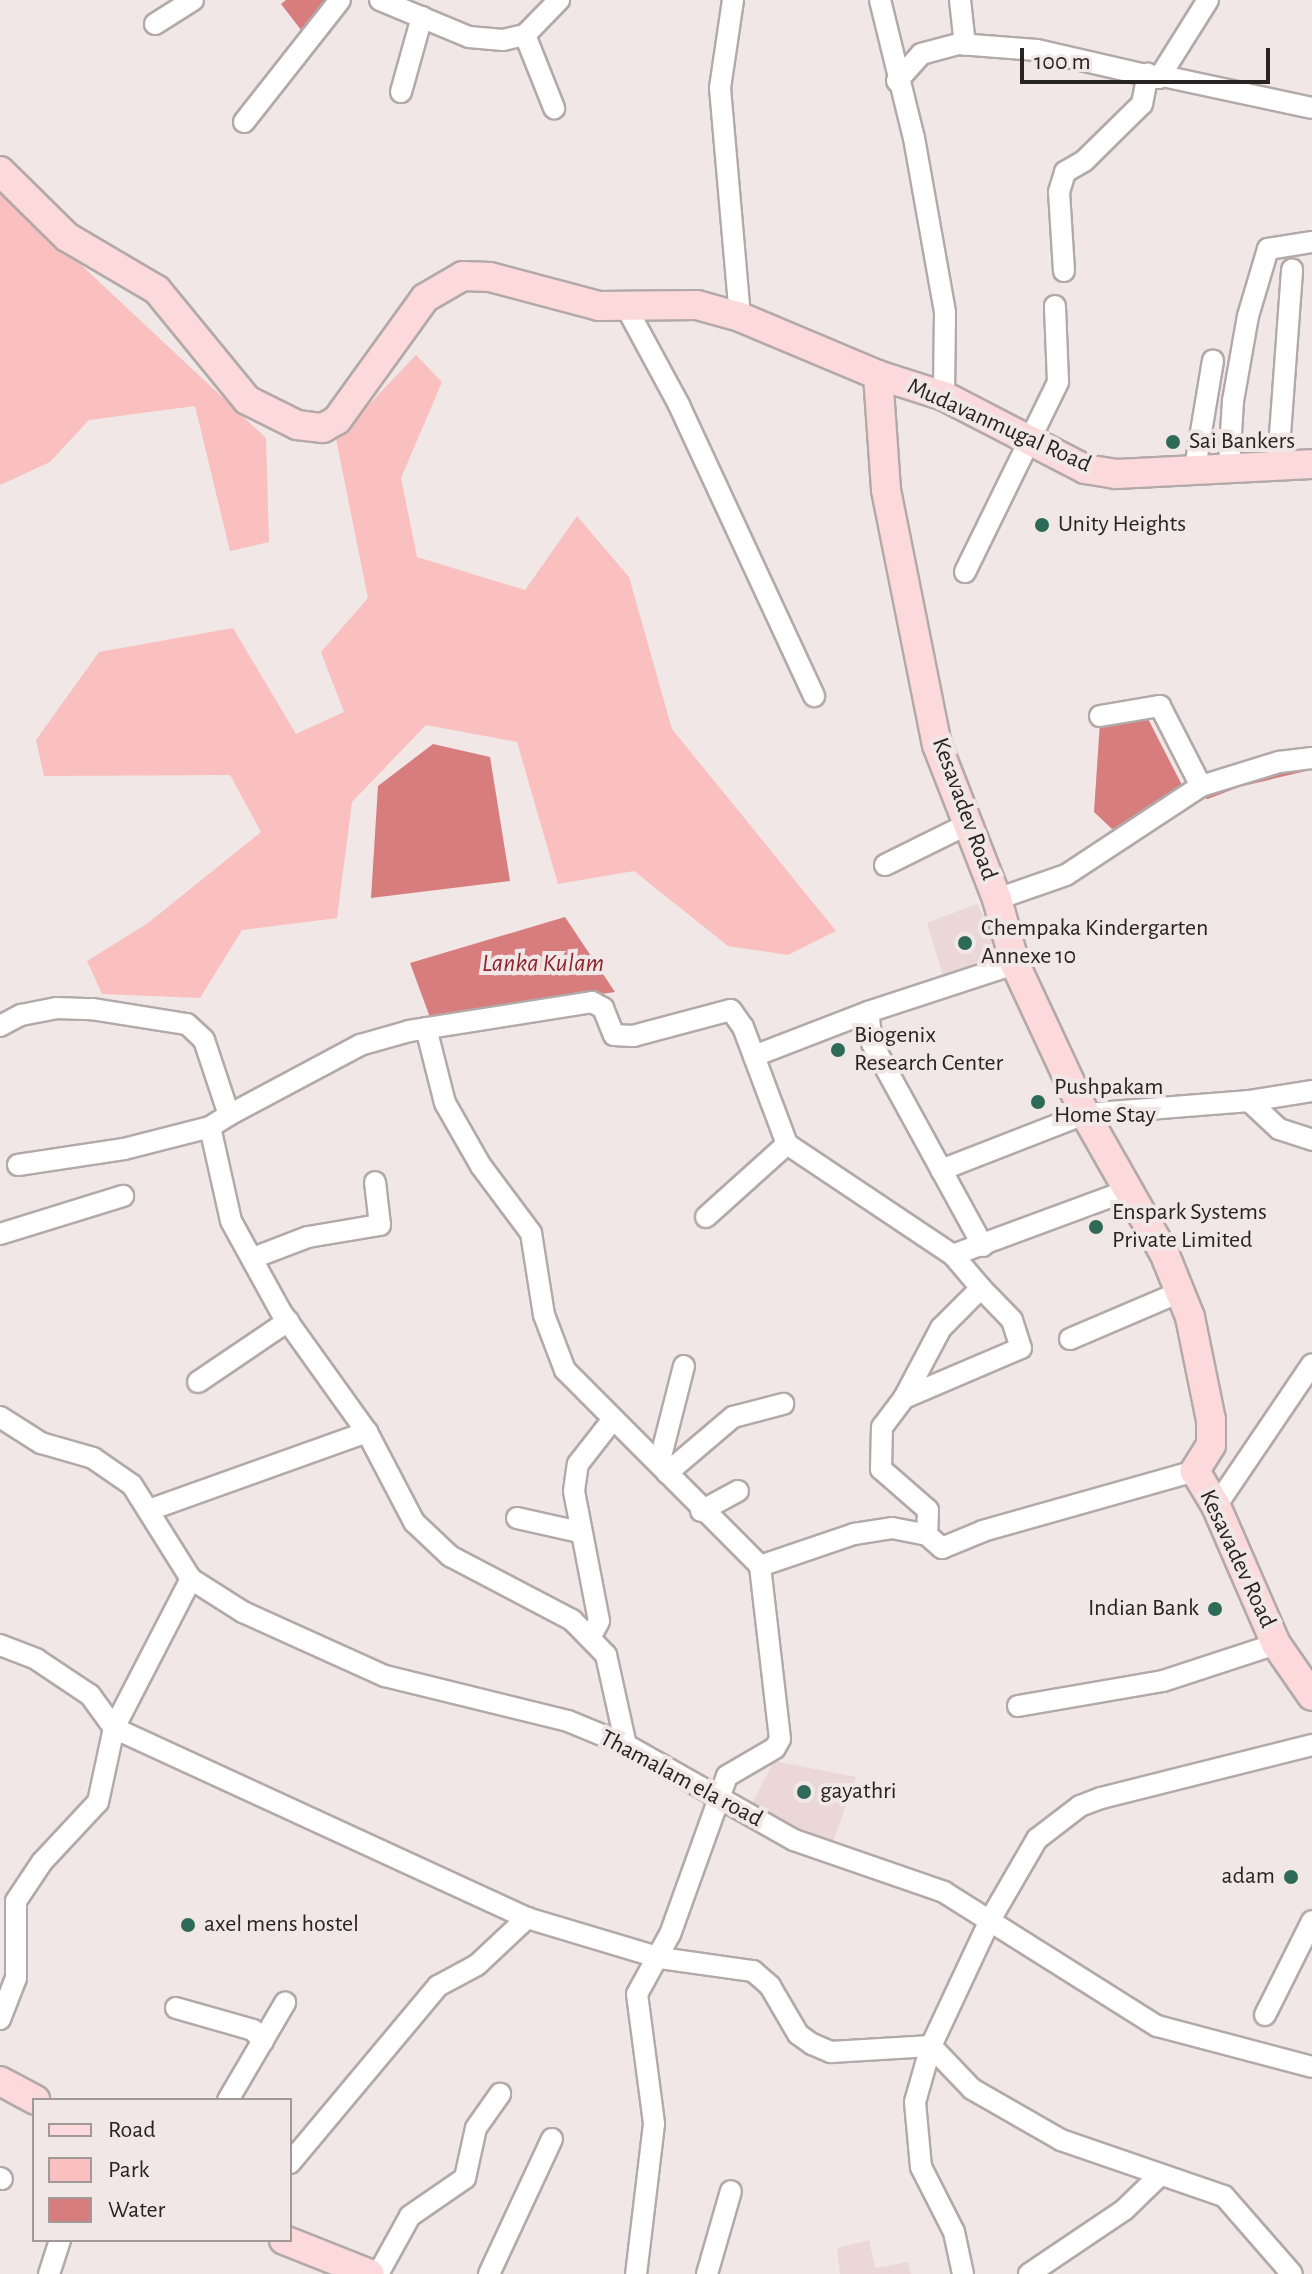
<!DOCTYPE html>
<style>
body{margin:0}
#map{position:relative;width:1312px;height:2274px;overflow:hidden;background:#f1e7e6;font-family:"Alegreya Sans",sans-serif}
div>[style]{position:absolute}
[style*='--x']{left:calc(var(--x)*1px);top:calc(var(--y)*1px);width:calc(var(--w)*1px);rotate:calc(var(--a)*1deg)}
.built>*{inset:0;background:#ead7d6}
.green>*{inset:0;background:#f9c0bf}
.water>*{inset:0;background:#d77d7e}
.stream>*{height:5px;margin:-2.5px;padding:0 2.5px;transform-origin:2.5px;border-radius:2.5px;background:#d77d7e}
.roads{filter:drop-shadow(2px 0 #b3a9a9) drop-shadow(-2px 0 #b3a9a9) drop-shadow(0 2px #b3a9a9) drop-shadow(0 -2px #b3a9a9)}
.street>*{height:20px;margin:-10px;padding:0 10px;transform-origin:10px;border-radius:10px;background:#fff}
.secondary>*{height:28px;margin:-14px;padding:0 14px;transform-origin:14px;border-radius:14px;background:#fcd9da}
.dots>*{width:22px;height:22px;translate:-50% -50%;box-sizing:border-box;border:4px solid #f1e7e6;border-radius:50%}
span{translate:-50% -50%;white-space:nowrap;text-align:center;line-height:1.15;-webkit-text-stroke:8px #f1e7e6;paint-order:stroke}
.street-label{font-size:24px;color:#282424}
.poi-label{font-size:24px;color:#282424}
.left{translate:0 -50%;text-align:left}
.right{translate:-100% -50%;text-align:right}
.water-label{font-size:26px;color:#8f242f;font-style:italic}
.legend{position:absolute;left:32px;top:2098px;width:260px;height:144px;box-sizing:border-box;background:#f1e7e6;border:2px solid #a19998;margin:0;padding:10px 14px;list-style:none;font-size:24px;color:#282424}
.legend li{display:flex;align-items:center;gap:16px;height:40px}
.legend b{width:40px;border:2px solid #a19998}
.scale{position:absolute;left:1020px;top:48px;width:250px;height:36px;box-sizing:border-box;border:4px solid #282424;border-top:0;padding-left:10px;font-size:24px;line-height:28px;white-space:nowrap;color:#282424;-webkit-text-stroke:6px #f1e7e6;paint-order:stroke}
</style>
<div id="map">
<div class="built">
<div style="clip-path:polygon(977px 904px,1008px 963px,946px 985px,927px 923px)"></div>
<div style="clip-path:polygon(774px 1761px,856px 1777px,832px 1845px,750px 1807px)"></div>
<div style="clip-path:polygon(869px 2240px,875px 2268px,908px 2262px,911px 2274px,840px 2274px,837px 2248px)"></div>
</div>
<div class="green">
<div style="clip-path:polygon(0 189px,266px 438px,269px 542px,230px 551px,195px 406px,89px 420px,50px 462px,0 485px)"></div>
<div style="clip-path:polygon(416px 355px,442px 382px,401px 478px,417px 557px,525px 590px,577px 516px,629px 577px,672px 729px,836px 931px,788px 955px,728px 946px,634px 871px,558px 884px,517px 742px,426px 725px,352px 802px,337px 918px,242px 930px,200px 998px,102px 994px,87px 961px,148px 923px,261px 832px,230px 775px,44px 776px,36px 740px,99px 652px,233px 628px,296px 734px,344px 712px,321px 652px,368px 598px,336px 439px)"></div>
</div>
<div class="water">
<div style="clip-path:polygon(286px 0,332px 0,340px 14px,330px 34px,305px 35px,281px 4px)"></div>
<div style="clip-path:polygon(1144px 711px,1183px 787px,1135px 822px,1112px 829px,1094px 812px,1100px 722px)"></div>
<div style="clip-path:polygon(433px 744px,490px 757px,510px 881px,371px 898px,378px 786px)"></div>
<div style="clip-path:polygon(565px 917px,615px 992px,431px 1020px,410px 963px)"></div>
</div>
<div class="stream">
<div style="--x:1242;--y:783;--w:66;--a:-13.2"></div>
<div style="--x:1207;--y:796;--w:28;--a:-21"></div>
</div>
<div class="roads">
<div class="street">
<div style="--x:380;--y:0;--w:96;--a:22.6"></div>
<div style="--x:469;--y:37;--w:34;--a:5"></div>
<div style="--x:503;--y:40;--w:23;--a:-13"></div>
<div style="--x:525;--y:35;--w:49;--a:-45.8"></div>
<div style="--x:733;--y:0;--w:89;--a:98.4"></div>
<div style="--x:720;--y:88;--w:230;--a:85"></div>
<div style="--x:880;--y:0;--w:142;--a:76.2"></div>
<div style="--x:914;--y:138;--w:177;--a:79.9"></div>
<div style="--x:945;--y:312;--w:84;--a:90.7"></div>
<div style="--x:960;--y:0;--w:45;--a:83.7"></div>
<div style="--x:155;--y:24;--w:45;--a:-32.3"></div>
<div style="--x:525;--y:35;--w:79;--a:68.3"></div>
<div style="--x:1163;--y:76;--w:152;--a:12.1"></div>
<div style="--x:897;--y:81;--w:36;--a:-48"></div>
<div style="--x:921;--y:54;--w:39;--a:-15"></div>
<div style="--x:959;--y:44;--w:78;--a:4.4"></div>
<div style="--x:1037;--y:50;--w:125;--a:12.9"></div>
<div style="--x:1159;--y:78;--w:92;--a:-57.9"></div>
<div style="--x:401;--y:92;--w:78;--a:-74.4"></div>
<div style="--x:244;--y:122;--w:155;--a:-51.8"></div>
<div style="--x:1064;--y:271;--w:79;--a:-93.6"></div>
<div style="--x:1059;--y:192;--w:21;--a:-73"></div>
<div style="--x:1065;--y:172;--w:22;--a:-30"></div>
<div style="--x:1084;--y:161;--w:81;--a:-44.5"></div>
<div style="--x:1142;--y:104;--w:31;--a:-79"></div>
<div style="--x:625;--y:305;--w:114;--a:61.6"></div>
<div style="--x:679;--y:405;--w:321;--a:65.1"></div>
<div style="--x:1278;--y:462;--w:193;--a:-85.8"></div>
<div style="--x:1229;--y:466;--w:65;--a:-86.5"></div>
<div style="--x:1233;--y:401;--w:86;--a:-80"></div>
<div style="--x:1248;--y:316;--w:70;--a:-73.4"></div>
<div style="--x:1268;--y:249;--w:45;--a:-9"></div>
<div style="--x:1195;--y:468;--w:109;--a:-80.5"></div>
<div style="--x:965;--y:572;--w:212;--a:-63.9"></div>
<div style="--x:1058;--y:382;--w:76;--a:-92.3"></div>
<div style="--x:1100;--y:716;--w:61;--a:-9.5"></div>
<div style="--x:1160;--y:706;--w:90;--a:62.9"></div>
<div style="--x:1201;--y:786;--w:82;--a:-17.1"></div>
<div style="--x:1279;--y:762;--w:33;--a:-7"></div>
<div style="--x:885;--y:865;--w:93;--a:-26.3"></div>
<div style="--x:997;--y:899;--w:73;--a:-19.2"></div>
<div style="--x:1066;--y:875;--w:162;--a:-33.4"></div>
<div style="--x:0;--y:1026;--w:24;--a:-28"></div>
<div style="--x:21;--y:1015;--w:36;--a:-11"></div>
<div style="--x:56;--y:1008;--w:36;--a:2"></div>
<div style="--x:92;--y:1009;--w:96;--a:9"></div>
<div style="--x:187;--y:1024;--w:23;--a:43"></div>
<div style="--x:204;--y:1040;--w:79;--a:71.6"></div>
<div style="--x:229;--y:1115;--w:22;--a:148"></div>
<div style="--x:210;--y:1127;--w:96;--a:77.4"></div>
<div style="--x:231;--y:1221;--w:104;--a:61.2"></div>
<div style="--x:281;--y:1312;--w:148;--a:54.4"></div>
<div style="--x:367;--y:1432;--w:102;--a:62.4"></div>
<div style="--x:414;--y:1522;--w:50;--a:43.4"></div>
<div style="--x:450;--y:1556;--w:138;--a:27.7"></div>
<div style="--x:572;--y:1620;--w:49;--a:45.8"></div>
<div style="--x:606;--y:1655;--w:92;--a:77.5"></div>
<div style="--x:426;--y:1028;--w:77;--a:75.8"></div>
<div style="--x:445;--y:1103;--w:73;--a:60.3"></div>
<div style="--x:481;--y:1166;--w:84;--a:53.3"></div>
<div style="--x:531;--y:1233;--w:83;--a:81"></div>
<div style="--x:544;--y:1315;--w:59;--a:69.1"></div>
<div style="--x:565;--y:1370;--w:276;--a:45.1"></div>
<div style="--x:760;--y:1566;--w:174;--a:83.4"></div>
<div style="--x:780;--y:1739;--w:10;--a:119"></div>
<div style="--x:775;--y:1748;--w:56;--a:149.7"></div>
<div style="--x:727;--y:1776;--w:168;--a:109.8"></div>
<div style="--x:670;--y:1934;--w:68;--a:118.8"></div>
<div style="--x:637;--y:1994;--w:131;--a:82.5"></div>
<div style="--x:654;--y:2124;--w:151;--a:96.8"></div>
<div style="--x:754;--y:1056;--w:122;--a:-21.1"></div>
<div style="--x:1249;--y:1101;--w:64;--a:-9"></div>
<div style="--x:229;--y:1115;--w:149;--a:-28.1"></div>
<div style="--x:360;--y:1045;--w:51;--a:-15.9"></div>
<div style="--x:409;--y:1031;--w:185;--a:-9"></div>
<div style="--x:592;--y:1002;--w:13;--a:29"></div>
<div style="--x:603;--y:1008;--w:29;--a:68"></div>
<div style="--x:614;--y:1035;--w:19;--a:3"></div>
<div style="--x:633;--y:1036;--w:101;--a:-14.9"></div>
<div style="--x:731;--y:1010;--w:21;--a:55"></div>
<div style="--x:743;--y:1027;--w:125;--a:69.4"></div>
<div style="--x:787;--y:1144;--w:200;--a:33.8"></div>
<div style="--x:953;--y:1255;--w:43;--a:49.7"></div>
<div style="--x:981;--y:1288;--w:57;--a:135"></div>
<div style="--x:941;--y:1328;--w:79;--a:117.9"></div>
<div style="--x:904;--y:1398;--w:36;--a:127"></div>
<div style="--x:882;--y:1427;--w:42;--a:91.4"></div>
<div style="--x:881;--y:1469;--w:62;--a:41.1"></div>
<div style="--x:928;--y:1510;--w:25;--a:92"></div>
<div style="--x:18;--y:1165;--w:107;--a:-8.6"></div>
<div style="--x:124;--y:1149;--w:89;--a:-14.3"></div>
<div style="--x:941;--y:1170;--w:155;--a:-21.3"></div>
<div style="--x:1085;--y:1114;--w:165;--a:-4.5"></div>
<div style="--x:1249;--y:1101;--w:41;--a:43"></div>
<div style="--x:1279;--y:1129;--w:35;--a:18"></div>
<div style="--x:706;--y:1217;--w:109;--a:-42"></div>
<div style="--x:0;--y:1234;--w:129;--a:-17.2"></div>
<div style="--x:983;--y:1246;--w:231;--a:-118.7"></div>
<div style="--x:872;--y:1043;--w:31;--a:-97"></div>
<div style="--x:868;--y:1012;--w:155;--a:-18.1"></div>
<div style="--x:953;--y:1255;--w:188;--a:-20.3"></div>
<div style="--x:253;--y:1258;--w:59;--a:-20.9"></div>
<div style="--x:308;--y:1237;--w:73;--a:-9.5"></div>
<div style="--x:380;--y:1225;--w:43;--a:-96.6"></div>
<div style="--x:1070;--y:1339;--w:120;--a:-23.1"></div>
<div style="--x:198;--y:1382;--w:109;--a:-34.1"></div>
<div style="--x:904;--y:1398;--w:127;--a:-23.1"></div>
<div style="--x:1021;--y:1348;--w:29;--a:-108"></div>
<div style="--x:1012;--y:1320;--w:45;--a:-134.1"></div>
<div style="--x:0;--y:1417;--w:49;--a:32.4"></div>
<div style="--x:41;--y:1443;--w:54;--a:16.1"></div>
<div style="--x:93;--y:1458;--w:47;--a:34.7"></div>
<div style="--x:132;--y:1485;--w:111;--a:57.9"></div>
<div style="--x:191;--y:1579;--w:62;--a:32.4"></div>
<div style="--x:243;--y:1612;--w:156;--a:24.3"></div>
<div style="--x:385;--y:1676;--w:188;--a:13.8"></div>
<div style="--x:568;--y:1721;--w:63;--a:22.5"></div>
<div style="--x:626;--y:1745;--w:193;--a:29.5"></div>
<div style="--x:794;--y:1840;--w:159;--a:19.1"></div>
<div style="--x:944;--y:1892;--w:252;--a:32.2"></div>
<div style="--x:1157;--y:2026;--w:160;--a:14.8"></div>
<div style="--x:659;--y:1464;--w:101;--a:-75.7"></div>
<div style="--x:667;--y:1473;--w:87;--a:-40.3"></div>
<div style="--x:733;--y:1417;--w:52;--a:-14.6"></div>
<div style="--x:1216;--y:1506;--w:171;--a:-55.9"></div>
<div style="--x:149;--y:1510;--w:232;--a:-19.7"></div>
<div style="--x:701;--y:1511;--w:42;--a:-28.4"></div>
<div style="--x:517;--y:1518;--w:64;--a:12.7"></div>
<div style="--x:760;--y:1566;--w:99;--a:-18.8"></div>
<div style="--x:854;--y:1534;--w:38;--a:-9"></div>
<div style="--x:892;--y:1528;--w:36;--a:11"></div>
<div style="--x:927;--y:1535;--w:20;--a:41"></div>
<div style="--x:942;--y:1548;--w:44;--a:-22.5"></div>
<div style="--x:983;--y:1531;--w:220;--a:-15.8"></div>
<div style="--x:590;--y:1638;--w:19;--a:-62"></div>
<div style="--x:599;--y:1621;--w:132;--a:-100.9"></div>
<div style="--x:574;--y:1491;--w:27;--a:-82"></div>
<div style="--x:578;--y:1464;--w:57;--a:-52.1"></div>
<div style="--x:0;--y:1645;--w:39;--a:21"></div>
<div style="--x:36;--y:1659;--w:65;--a:33.7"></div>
<div style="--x:90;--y:1695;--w:41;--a:54"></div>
<div style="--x:114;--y:1728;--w:455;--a:24.7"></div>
<div style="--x:527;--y:1918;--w:139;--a:16.7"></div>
<div style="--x:660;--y:1958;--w:94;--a:8"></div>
<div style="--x:753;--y:1971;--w:23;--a:41"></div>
<div style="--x:770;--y:1986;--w:56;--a:59.7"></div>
<div style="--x:798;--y:2034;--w:17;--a:36"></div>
<div style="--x:812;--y:2044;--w:21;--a:23"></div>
<div style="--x:831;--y:2052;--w:100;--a:-3.4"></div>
<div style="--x:931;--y:2046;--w:59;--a:46.4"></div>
<div style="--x:972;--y:2089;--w:103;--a:29.8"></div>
<div style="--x:1061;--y:2140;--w:172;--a:19"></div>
<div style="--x:1224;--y:2196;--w:103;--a:48.9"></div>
<div style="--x:1018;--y:1706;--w:147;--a:-9.8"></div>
<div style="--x:1163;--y:1681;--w:119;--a:-18.1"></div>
<div style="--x:176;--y:2008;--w:80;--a:15.9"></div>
<div style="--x:253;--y:2030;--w:15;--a:48"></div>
<div style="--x:1265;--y:2015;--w:105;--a:-63.4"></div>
<div style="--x:0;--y:2019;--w:44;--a:-68.7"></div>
<div style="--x:16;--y:1978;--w:77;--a:-90"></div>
<div style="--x:16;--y:1901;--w:47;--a:-56.3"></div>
<div style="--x:42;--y:1862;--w:82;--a:-47"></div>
<div style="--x:98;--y:1802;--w:76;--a:-77.8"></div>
<div style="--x:114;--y:1728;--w:168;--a:-62.7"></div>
<div style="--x:228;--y:2100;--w:113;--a:-59.6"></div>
<div style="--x:290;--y:2163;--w:231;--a:-50.1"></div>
<div style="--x:438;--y:1986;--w:44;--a:-28.3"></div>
<div style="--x:477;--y:1965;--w:69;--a:-43.2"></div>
<div style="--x:0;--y:2178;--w:2;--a:27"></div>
<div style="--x:49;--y:2274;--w:36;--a:-72"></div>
<div style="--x:378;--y:2274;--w:66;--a:-61.1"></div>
<div style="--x:410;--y:2216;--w:67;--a:-34.6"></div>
<div style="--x:465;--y:2178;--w:51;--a:-77.6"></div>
<div style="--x:476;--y:2128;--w:42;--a:-54.8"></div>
<div style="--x:489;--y:2274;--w:149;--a:-65"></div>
<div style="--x:707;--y:2274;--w:86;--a:-73.9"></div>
<div style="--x:963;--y:2274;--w:43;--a:-102.1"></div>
<div style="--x:954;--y:2232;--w:73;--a:-116.9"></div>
<div style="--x:921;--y:2167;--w:65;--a:-95.3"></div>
<div style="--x:915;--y:2102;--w:58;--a:-74.1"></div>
<div style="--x:931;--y:2046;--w:139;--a:-64.9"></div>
<div style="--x:990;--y:1920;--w:94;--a:-59.9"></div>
<div style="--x:1037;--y:1839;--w:54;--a:-37.5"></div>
<div style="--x:1080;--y:1806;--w:22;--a:-21"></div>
<div style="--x:1101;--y:1798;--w:218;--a:-14.1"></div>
<div style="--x:1029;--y:2274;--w:115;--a:-34"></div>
<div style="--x:1124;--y:2210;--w:47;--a:-44.1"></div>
</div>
<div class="secondary">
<div style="--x:0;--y:171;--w:94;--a:44.6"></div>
<div style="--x:67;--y:237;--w:104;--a:30.5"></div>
<div style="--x:157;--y:290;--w:142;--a:50.7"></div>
<div style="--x:247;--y:400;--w:56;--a:26.6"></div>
<div style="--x:297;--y:425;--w:26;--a:7"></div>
<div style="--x:323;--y:428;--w:16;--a:-30"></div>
<div style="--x:337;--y:420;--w:150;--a:-54.2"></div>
<div style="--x:425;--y:298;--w:44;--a:-30.1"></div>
<div style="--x:463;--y:276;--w:27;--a:2"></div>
<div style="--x:490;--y:277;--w:113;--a:14.9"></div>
<div style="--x:599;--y:306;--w:98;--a:-0.6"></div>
<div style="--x:697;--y:305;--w:45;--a:15.6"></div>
<div style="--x:740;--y:317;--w:150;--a:22.8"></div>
<div style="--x:878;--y:375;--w:69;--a:17.7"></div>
<div style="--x:944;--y:396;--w:159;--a:27.4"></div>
<div style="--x:1085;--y:469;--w:31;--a:9"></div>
<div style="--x:1116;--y:474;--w:196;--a:-2.9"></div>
<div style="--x:878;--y:375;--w:115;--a:86"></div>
<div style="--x:886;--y:490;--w:260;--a:78.7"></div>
<div style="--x:937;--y:745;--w:165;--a:68.7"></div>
<div style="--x:997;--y:899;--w:67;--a:74.5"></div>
<div style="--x:1015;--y:964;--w:166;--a:65"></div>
<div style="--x:1085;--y:1114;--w:162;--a:60.4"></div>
<div style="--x:1165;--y:1255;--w:67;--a:68"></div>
<div style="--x:1190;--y:1317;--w:105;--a:78.5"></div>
<div style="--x:1211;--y:1420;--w:25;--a:90"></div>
<div style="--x:1211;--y:1445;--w:31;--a:122"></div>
<div style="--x:1195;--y:1471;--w:41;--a:59"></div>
<div style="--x:1216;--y:1506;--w:150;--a:66.5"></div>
<div style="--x:1276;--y:1644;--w:63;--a:55.3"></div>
<div style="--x:0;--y:2081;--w:40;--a:28"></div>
<div style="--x:284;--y:2240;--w:92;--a:21.6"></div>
</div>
</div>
<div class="dots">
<div style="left:1173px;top:442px;background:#2d6b58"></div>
<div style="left:1042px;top:525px;background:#2d6b58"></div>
<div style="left:965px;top:943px;background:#2d6b58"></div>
<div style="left:838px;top:1050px;background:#2d6b58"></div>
<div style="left:1038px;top:1102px;background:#2d6b58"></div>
<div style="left:1096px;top:1227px;background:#2d6b58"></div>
<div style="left:1215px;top:1609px;background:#2d6b58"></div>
<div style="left:804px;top:1792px;background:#2d6b58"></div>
<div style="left:1291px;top:1877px;background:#2d6b58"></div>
<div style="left:188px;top:1925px;background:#2d6b58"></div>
</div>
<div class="street-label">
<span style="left:999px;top:426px;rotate:24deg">Mudavanmugal Road</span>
<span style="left:964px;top:809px;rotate:70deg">Kesavadev Road</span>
<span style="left:1237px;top:1559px;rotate:65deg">Kesavadev Road</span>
<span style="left:681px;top:1779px;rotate:28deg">Thamalam ela road</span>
</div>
<div class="poi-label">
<span class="left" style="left:1189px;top:442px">Sai Bankers</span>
<span class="left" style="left:1058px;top:525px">Unity Heights</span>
<span class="left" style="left:981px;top:943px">Chempaka Kindergarten<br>Annexe 10</span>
<span class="left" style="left:854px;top:1050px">Biogenix<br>Research Center</span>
<span class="left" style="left:1054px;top:1102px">Pushpakam<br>Home Stay</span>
<span class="left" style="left:1112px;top:1227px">Enspark Systems<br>Private Limited</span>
<span class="right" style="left:1199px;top:1609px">Indian Bank</span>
<span class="left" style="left:820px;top:1792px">gayathri</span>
<span class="right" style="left:1275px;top:1877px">adam</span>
<span class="left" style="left:204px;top:1925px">axel mens hostel</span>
</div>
<div class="water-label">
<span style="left:543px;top:964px">Lanka Kulam</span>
</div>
<ul class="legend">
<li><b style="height:10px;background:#fcd9da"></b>Road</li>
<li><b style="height:22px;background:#f9c0bf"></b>Park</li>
<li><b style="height:22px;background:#d77d7e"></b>Water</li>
</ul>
<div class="scale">100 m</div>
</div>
